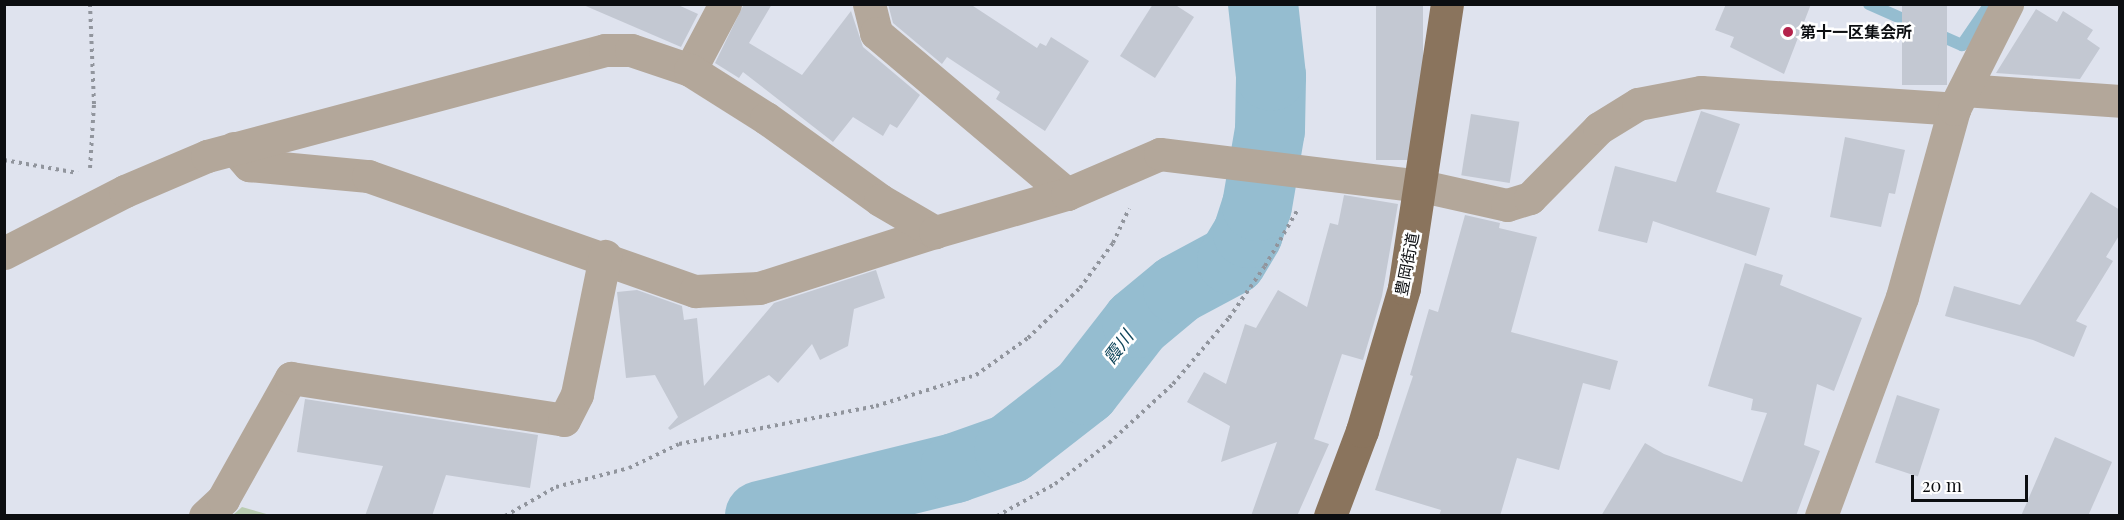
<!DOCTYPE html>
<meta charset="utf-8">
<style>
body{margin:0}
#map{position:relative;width:2124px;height:520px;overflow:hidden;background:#dfe3ee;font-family:"Playfair Display","Noto Sans JP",serif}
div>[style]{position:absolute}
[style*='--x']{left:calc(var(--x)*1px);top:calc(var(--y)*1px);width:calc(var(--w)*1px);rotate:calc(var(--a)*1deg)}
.green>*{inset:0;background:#baccb1}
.stream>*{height:12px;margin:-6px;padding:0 6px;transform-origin:6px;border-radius:6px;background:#95bdd0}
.river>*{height:70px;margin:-35px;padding:0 35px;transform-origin:35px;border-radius:35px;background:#95bdd0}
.building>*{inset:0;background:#c3c8d2;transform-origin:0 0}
.path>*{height:4px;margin-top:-2px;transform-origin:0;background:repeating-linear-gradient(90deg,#91959d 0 3px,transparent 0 7.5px)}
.minor>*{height:33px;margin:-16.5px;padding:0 16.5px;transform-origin:16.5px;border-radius:16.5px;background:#b3a79a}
.primary>*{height:33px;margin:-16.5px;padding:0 16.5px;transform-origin:16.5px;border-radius:16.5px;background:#8a745d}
.dots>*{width:16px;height:16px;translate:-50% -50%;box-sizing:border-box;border:3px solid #fff;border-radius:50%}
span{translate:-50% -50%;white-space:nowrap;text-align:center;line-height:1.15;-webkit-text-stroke:5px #fff;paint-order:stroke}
.poi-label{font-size:16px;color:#0c0e11;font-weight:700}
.left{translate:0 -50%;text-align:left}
.street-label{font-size:16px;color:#0c0e11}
.water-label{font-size:18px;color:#10465b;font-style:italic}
.frame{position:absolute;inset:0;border:6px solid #0c0e11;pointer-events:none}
.scale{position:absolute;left:1911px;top:475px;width:117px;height:27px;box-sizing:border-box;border:3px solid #0c0e11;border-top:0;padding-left:8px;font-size:18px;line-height:21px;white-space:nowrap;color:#0c0e11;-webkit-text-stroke:4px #fff;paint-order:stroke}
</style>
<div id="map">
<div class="green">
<div style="clip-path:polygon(242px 507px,270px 515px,233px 515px)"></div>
</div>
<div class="stream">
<div style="--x:1869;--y:4;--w:102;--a:23.8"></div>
<div style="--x:1962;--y:45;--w:50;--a:-55.7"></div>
</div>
<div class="river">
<div style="--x:760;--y:516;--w:201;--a:-13.8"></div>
<div style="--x:955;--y:468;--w:57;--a:-19.4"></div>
<div style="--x:1009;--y:449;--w:96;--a:-37.8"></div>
<div style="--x:1085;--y:390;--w:85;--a:-52.2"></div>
<div style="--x:1137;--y:323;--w:53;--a:-39.7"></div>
<div style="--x:1178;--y:289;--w:61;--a:-28.2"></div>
<div style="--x:1232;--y:260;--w:31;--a:-59"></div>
<div style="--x:1248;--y:233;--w:28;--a:-72"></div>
<div style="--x:1257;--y:206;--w:77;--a:-80.3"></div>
<div style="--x:1270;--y:130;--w:54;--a:-88.9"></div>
<div style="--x:1271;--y:76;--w:72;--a:-96.3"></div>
</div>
<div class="building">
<div style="clip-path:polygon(581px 4px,676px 4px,698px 14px,681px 47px)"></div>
<div style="clip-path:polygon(744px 4px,772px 4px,749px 43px,802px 75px,851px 11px,863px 47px,920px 95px,897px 128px,890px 124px,883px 136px,853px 117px,833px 142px,743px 72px,739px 78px,715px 63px)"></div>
<div style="clip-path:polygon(888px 4px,970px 4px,1037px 48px,1040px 43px,1046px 46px,1051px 37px,1089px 61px,1045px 131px,996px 99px,1000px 92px,947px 57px,942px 64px,893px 23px)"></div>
<div style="clip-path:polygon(1153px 4px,1174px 4px,1194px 17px,1155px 78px,1120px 56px)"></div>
<div style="left:1376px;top:4px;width:47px;height:156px"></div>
<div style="clip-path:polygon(1726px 4px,1811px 4px,1784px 74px,1730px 47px,1734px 37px,1715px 30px)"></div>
<div style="left:1902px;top:4px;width:45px;height:81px"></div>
<div style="clip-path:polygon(2036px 9px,2057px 22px,2063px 11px,2093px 30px,2087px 39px,2100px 48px,2080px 79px,1996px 73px)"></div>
<div style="clip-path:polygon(1701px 111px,1740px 124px,1716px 192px,1770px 208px,1756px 256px,1653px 221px,1647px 243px,1598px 231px,1615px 166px,1676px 182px)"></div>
<div style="left:1471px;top:114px;width:49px;height:62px;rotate:9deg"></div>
<div style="clip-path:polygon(1845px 137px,1905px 150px,1895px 194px,1889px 193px,1881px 227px,1830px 217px)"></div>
<div style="clip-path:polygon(2091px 192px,2120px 210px,2120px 234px,2106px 257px,2113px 261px,2076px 321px,2087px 326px,2074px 357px,2033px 340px,1945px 316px,1954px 286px,2020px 305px)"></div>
<div style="clip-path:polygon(1344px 195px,1398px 204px,1382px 296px,1363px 360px,1342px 354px,1314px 439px,1329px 444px,1297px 516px,1251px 516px,1277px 442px,1221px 462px,1230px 426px,1187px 402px,1204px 372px,1226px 384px,1245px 324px,1256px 328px,1278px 290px,1307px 307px,1330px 223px,1338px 225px)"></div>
<div style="clip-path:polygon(1465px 215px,1500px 223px,1499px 228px,1537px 237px,1511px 332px,1618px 361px,1610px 390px,1583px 383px,1559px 470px,1517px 458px,1500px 516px,1439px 516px,1441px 510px,1375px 490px,1413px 376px,1410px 375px,1429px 309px,1438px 312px)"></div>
<div style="clip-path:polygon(1745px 263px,1783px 275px,1780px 285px,1862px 318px,1834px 391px,1817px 384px,1804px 445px,1820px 451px,1796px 516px,1601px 516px,1645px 443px,1664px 454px,1742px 482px,1767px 413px,1751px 410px,1753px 399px,1708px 386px)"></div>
<div style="clip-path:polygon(876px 270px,885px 298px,854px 309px,848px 346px,820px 360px,812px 344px,778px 383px,769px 375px,670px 430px,668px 428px,678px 417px,655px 375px,626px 378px,617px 292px,637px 290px,682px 306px,684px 320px,697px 318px,704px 386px,774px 303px)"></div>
<div style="left:1897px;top:395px;width:45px;height:71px;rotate:18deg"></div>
<div style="clip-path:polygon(305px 399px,538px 435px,530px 488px,446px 475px,432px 516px,365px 516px,383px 466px,297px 452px)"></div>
<div style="clip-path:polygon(2055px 437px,2112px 462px,2088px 516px,2021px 516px)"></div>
</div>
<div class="path">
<div style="--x:4;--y:160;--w:75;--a:10"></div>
<div style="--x:90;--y:168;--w:64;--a:-86.4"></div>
<div style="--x:94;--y:104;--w:100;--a:-92.3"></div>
<div style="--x:505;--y:516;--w:59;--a:-29.6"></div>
<div style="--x:556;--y:487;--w:75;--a:-14.6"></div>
<div style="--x:629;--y:468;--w:55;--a:-25.6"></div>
<div style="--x:679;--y:444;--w:201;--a:-10.9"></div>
<div style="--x:876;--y:406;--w:105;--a:-17.2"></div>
<div style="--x:976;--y:375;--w:64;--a:-35.4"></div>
<div style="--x:1028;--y:338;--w:72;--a:-43.9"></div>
<div style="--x:1080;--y:288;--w:56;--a:-53.7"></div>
<div style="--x:1113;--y:243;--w:38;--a:-65"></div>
<div style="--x:997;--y:516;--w:66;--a:-28.9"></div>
<div style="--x:1055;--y:484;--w:68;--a:-37.2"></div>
<div style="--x:1109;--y:443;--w:87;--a:-42.7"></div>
<div style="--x:1173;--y:384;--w:87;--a:-49.7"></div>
<div style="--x:1229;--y:318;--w:63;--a:-55.3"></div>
<div style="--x:1265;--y:266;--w:66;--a:-59.9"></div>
</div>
<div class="minor">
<div style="--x:869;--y:4;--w:30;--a:76"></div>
<div style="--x:876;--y:33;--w:250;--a:40.1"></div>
<div style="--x:690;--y:70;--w:75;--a:-62.1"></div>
<div style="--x:1964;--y:90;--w:156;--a:4"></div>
<div style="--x:234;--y:148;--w:23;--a:49"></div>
<div style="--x:249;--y:165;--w:120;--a:5.3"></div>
<div style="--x:368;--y:176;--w:347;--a:19.4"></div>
<div style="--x:695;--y:291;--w:64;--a:-2.7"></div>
<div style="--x:759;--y:288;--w:185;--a:-17.7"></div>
<div style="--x:4;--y:253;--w:136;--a:-27.1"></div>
<div style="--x:125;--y:191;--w:89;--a:-23.1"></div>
<div style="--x:207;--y:156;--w:412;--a:-14.9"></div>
<div style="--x:605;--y:50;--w:26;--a:0"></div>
<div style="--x:631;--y:50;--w:62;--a:18.7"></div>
<div style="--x:690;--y:70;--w:90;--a:32.3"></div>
<div style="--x:766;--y:118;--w:140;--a:35.7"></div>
<div style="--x:880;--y:200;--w:64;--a:30.2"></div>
<div style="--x:935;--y:232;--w:137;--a:-16.1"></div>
<div style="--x:1067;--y:194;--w:101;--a:-23.3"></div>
<div style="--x:1160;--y:154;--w:264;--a:7"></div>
<div style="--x:1422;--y:186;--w:87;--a:12.6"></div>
<div style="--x:1507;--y:205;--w:24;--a:-17"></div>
<div style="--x:1530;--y:198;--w:98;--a:-45.4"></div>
<div style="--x:1599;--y:128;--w:46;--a:-31.6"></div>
<div style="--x:1638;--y:104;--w:64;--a:-10.8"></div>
<div style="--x:1701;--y:92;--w:254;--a:3.8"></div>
<div style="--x:205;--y:516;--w:25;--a:-43"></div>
<div style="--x:223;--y:499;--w:139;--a:-60.7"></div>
<div style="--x:291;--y:378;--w:276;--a:8.7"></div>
<div style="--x:564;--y:420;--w:29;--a:-63"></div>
<div style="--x:577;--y:394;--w:141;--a:-78.5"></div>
<div style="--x:1821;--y:516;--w:233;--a:-69.7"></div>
<div style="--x:1902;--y:297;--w:195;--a:-74.5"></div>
<div style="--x:1954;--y:109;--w:118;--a:-63.2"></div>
</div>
<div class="primary">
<div style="--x:1330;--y:516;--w:91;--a:-69.4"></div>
<div style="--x:1362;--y:431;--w:149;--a:-73.6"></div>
<div style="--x:1404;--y:288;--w:287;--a:-81.4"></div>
</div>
<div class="dots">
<div style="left:1788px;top:32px;background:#b4234c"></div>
</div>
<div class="poi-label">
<span class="left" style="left:1800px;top:32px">第十一区集会所</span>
</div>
<div class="street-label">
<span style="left:1407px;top:264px;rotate:-79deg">豊岡街道</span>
</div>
<div class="water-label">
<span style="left:1118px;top:347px;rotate:-53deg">霞川</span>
</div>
<div class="frame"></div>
<div class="scale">20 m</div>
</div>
